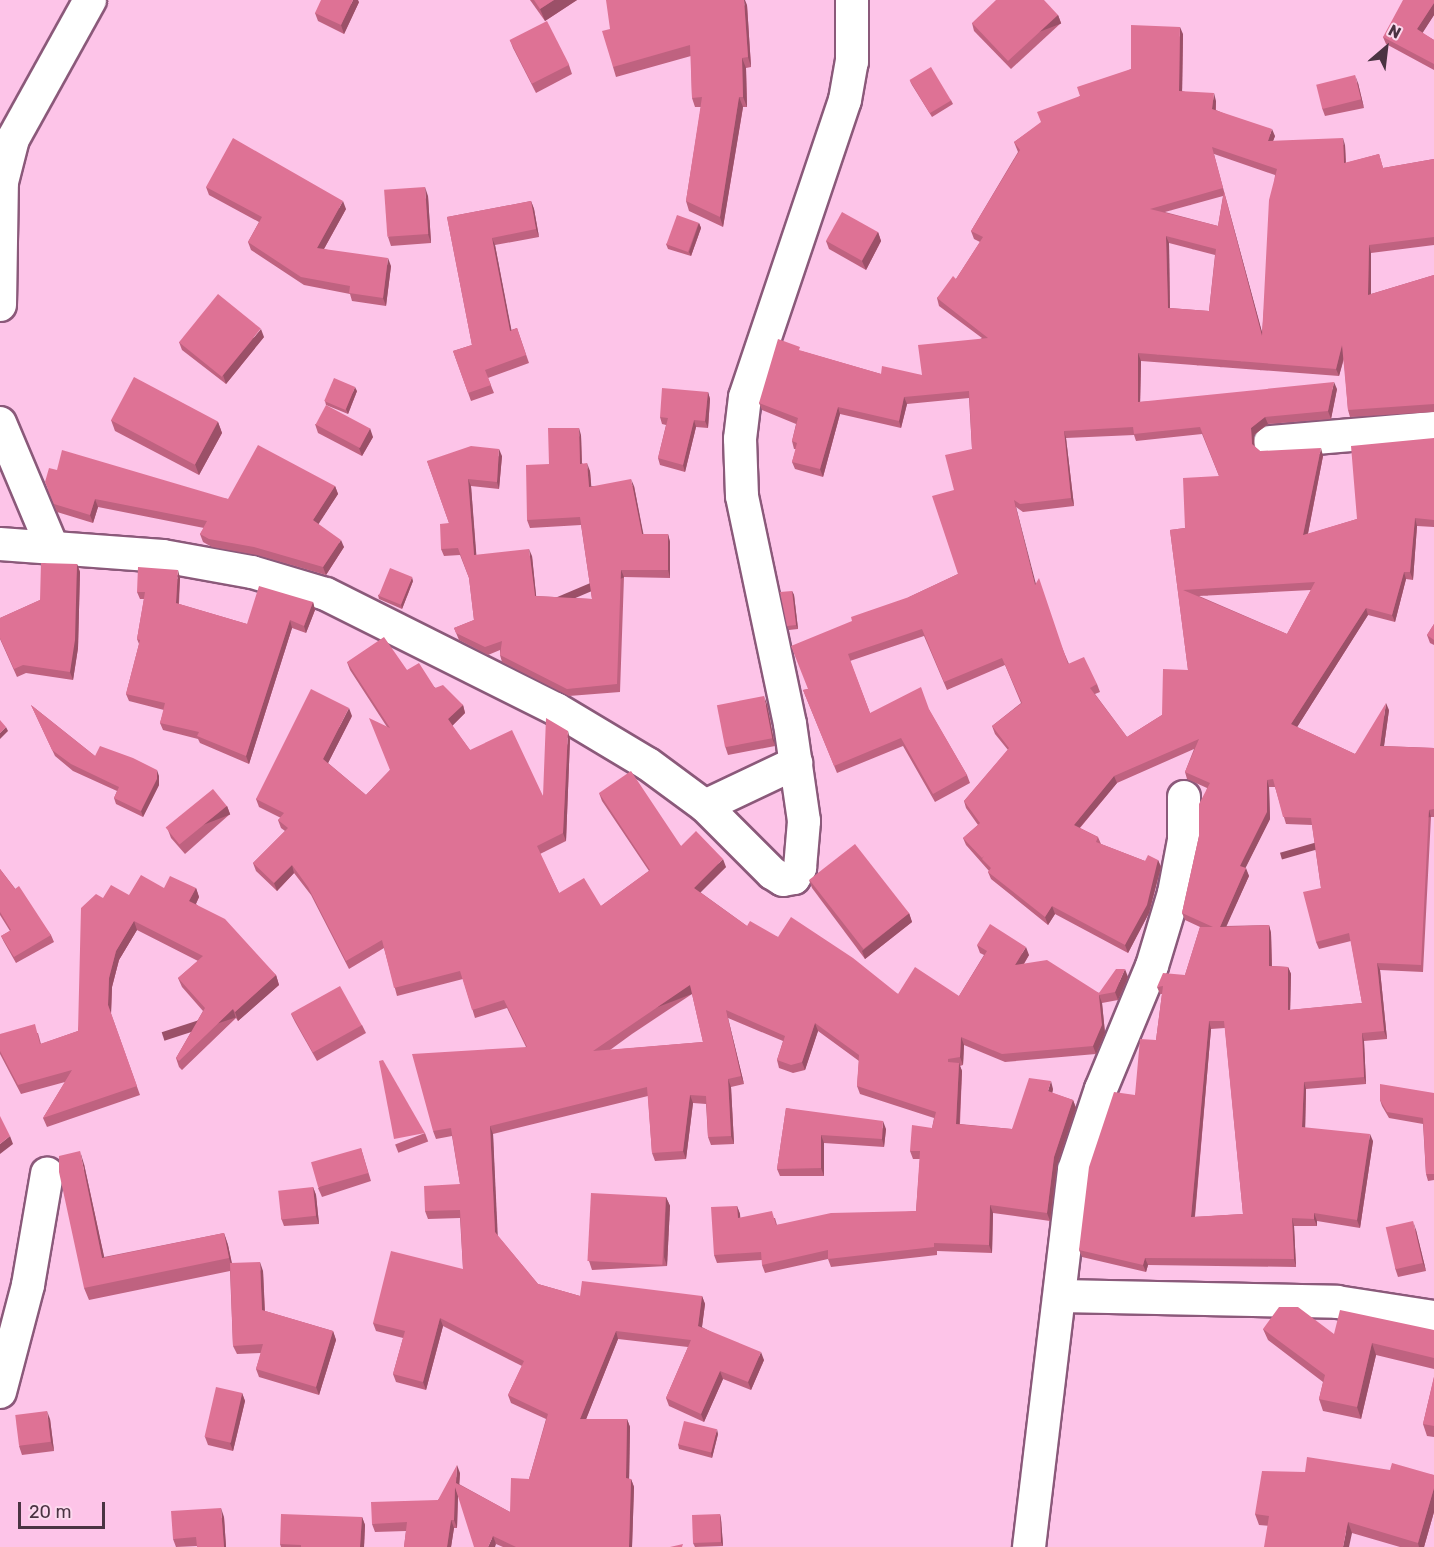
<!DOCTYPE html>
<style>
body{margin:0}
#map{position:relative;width:1434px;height:1547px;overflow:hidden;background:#fdc4e8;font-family:Rubik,sans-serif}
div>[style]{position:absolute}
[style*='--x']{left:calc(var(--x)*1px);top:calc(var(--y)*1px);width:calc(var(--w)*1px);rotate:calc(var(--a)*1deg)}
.roads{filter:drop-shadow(2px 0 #8b597a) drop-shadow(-2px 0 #8b597a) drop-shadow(0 2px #8b597a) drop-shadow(0 -2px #8b597a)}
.minor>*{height:32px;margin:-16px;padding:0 16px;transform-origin:16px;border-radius:16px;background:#fff}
.wall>*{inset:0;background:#bf6280;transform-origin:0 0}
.shaded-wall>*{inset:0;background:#9b5068;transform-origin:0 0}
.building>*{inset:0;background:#de7295;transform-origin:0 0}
span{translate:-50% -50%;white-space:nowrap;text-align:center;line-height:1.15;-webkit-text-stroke:4.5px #fcd9ee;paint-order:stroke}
.north{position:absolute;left:1356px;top:18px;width:60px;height:60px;-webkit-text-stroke:4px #fcd9ee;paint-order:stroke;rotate:28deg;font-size:16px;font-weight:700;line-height:24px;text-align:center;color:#4a3342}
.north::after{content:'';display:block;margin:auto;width:21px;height:27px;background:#4a3342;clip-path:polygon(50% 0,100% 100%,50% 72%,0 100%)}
.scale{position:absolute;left:18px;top:1502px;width:87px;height:27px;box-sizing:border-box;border:3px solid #4a3342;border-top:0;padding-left:8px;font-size:18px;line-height:21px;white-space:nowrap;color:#4a3342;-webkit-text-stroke:4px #fcd9ee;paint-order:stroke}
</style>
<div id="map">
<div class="roads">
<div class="minor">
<div style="--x:0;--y:305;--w:123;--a:-89.1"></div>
<div style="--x:2;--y:182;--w:44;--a:-75.7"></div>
<div style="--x:13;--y:139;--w:159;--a:-61"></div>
<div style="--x:0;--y:423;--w:137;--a:67.2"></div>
<div style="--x:1270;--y:442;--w:165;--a:-4.9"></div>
<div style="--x:0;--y:544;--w:163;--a:4.2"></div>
<div style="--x:163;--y:556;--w:90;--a:10.2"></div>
<div style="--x:252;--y:572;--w:77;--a:16.6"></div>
<div style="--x:326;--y:594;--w:257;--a:26.6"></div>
<div style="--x:556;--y:709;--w:107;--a:30.9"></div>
<div style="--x:648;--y:764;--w:71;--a:36.4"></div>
<div style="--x:705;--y:806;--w:95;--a:45"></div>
<div style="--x:772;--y:873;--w:13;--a:32"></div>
<div style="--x:783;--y:880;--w:11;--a:-10"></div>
<div style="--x:794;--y:878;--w:12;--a:-59"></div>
<div style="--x:800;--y:868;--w:47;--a:-85.1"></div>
<div style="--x:804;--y:821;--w:98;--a:-98.2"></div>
<div style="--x:790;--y:724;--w:233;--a:-101.9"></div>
<div style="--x:742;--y:496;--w:57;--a:-92"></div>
<div style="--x:740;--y:439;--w:42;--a:-83.2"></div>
<div style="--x:745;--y:397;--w:313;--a:-71.4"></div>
<div style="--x:845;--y:100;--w:39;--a:-80"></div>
<div style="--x:852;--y:62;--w:62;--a:-90"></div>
<div style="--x:705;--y:806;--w:101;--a:-25.3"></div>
<div style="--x:1061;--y:1296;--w:276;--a:1.2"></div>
<div style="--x:1337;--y:1302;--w:98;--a:8.8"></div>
<div style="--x:0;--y:1392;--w:111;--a:-75.3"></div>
<div style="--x:28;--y:1285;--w:113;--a:-80.3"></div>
<div style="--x:1029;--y:1547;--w:380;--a:-83.2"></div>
<div style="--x:1074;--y:1170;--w:85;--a:-71.6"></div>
<div style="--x:1101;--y:1089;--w:133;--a:-67.5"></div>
<div style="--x:1152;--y:966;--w:76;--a:-73.2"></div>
<div style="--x:1174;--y:893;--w:54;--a:-79.3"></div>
<div style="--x:1184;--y:840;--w:43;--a:-90"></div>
</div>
</div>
<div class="wall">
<div style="clip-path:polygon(530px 0,577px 0,545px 21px)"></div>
<div style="clip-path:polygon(1434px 0,1434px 15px,1422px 33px,1434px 40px,1434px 70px,1386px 44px,1383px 37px)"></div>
<div style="clip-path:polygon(359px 2px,344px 34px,318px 21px,315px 13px)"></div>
<div style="clip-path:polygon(747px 5px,751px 67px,746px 68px,747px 107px,743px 107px,723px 227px,689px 211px,686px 201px,701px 107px,695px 107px,692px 98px,691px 56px,616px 77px,613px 67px,610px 29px)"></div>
<div style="clip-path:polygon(1058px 15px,1061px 23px,1011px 69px,974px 31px,972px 23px)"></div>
<div style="clip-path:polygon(evenodd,1183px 34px,1182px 91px,1216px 101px,1216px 110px,1275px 136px,1273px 141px,1345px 145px,1346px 163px,1379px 154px,1383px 168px,1434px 159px,1434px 245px,1371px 253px,1371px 294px,1434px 275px,1434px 412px,1350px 417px,1348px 410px,1344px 359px,1339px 376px,1141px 361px,1140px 402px,1337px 389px,1331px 419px,1268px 424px,1254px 435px,1254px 446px,1260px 451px,1323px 456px,1308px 534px,1357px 519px,1434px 438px,1434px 527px,1417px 526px,1413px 580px,1406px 579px,1395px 622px,1368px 615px,1297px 727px,1355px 754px,1389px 710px,1384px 746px,1434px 748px,1434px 817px,1431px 817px,1423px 972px,1380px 970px,1387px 1039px,1364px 1041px,1366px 1084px,1306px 1089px,1305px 1128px,1373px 1141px,1360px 1228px,1317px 1221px,1317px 1226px,1294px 1226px,1296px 1267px,1148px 1265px,1146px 1272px,1082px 1257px,1079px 1250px,1135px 1095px,1156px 1040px,1162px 994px,1160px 994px,1157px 987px,1185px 975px,1200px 927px,1185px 920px,1182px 913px,1199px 836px,1207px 788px,1187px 779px,1185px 772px,1194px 749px,1117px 783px,1080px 828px,1098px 837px,1101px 844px,1145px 861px,1158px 860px,1161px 867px,1149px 913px,1128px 953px,1055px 914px,1048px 925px,991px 879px,988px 872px,989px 871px,966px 845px,963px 838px,978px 825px,966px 808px,964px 801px,1008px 750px,995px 734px,992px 726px,1021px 703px,1005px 665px,947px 690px,924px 636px,850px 661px,870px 713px,929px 710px,967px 775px,970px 783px,935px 802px,903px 746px,837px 773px,803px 690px,808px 689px,909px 597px,958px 574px,954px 490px,972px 449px,969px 398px,907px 404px,901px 428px,840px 414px,823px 477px,795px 469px,792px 462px,796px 449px,794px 449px,792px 441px,796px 424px,762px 410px,759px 403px,801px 351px,881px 374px,922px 375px,982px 338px,939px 306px,937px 298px,956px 279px,980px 242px,974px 239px,971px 231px,1018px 152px,1014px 142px,1080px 96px,1131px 69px,1183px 34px,1214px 154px,1275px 175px,1262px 333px,1225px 195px,1214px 154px,1183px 34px,1223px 196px,1218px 226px,1165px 212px,1223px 196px,1183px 34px,1169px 243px,1215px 255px,1209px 311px,1170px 308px,1169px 243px,1183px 34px,1202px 434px,1219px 476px,1185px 528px,1170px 530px,1188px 670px,1162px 715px,1127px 737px,1095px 694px,1100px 692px,1097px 684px,1069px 664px,1035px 584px,1016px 507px,1023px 512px,1074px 506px,1066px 438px,1134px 435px,1136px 441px,1202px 434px,1183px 34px,1311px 590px,1287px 634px,1199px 596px,1311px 590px,1183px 34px,1269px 787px,1275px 787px,1286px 824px,1312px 825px,1321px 888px,1316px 942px,1319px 949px,1351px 941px,1362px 1003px,1290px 1010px,1291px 974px,1288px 967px,1272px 966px,1271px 933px,1269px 925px,1226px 926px,1249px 876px,1245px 868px,1270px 819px,1269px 787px,1183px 34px,1225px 1028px,1243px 1214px,1195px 1217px,1211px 1029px,1225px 1028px)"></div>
<div style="clip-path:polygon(510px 40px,569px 65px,572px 74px,536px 93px,513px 48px)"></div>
<div style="clip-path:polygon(910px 81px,951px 100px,953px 104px,932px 117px,912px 85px)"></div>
<div style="clip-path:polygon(1358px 83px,1364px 108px,1325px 116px,1322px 108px)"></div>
<div style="clip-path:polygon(206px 187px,346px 209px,324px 249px,391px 266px,386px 306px,352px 301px,350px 294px,304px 285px,251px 250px,248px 242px,259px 222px,209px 195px)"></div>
<div style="clip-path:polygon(428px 196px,431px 243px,391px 246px,388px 237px)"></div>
<div style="clip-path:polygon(531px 201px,534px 209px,539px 237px,495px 245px,511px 330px,517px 328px,529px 363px,488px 378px,494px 393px,471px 401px,453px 351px,472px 345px,447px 217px)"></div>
<div style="clip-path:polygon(699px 223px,701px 228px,691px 256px,668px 249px,666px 244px)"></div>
<div style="clip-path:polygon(878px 232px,881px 241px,866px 270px,829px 249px,826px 241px)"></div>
<div style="clip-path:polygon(264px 337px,226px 384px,182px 350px,179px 342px)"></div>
<div style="clip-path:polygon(357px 391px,348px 414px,326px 405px,325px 401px)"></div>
<div style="clip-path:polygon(708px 392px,710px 399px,708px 428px,696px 427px,685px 472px,660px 465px,658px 458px,666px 425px,662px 424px,660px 417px)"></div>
<div style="clip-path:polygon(111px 420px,218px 422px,222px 433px,199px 475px,115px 431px)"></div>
<div style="clip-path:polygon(315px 424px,373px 437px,362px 456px,318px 433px)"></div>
<div style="clip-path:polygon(581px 435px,582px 463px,590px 471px,591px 486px,634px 486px,643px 534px,668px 534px,670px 542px,670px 578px,624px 577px,620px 692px,569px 696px,502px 662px,500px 655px,500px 650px,488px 655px,459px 640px,454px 628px,474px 620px,469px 578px,460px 555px,444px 556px,441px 549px,449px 523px,427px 461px,502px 456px,499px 489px,471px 486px,476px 555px,532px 556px,536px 596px,592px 599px,581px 525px,530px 528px,527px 520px,549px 464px)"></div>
<div style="clip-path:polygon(57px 470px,228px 499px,335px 486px,338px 494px,318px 524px,344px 547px,326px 575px,257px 555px,212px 547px,203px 542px,200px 534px,204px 528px,98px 507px,93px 523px,57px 512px,48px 490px)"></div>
<div style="clip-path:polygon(77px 564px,80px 572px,78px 648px,73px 680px,26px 673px,17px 677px,0 639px,0 618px,40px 600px)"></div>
<div style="clip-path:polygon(180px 578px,179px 604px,247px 624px,313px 602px,315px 610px,306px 633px,292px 628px,249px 764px,200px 743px,198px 739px,163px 730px,160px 723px,164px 710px,129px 701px,126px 694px,139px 644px,137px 639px,144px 599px,140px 599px,137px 592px)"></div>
<div style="clip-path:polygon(413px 581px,402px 609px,379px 599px,378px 595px)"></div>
<div style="clip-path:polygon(792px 591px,794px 595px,798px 629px,789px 630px,787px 626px)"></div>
<div style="clip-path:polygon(1434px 624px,1434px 645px,1430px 643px,1427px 635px)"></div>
<div style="clip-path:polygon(evenodd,347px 662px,407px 670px,463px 705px,465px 713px,452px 726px,470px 750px,543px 796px,570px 739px,566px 841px,540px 854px,559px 893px,601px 906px,649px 871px,602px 801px,599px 793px,681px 846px,726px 867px,700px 892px,747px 926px,778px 937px,898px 994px,959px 996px,984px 955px,980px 953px,977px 945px,1029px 955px,1024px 964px,1099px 993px,1128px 977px,1118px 1000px,1102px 1003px,1105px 1033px,1096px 1054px,1005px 1062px,964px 1045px,963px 1065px,960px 1066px,962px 1071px,960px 1124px,1012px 1129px,1053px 1089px,1052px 1093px,1073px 1100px,1076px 1108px,1057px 1165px,1050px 1221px,993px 1213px,992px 1253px,937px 1251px,937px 1255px,831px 1267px,828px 1259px,765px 1273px,762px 1265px,762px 1260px,717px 1263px,714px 1255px,737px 1206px,740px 1214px,740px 1218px,775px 1218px,777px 1225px,916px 1211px,920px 1159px,913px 1159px,910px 1151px,932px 1128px,934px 1118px,860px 1094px,857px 1086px,859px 1061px,818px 1031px,805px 1070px,793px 1073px,779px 1068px,777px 1060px,783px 1041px,728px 1018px,744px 1084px,731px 1087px,734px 1144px,711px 1145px,708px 1137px,706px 1104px,693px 1103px,686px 1159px,655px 1161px,652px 1153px,648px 1096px,493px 1134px,497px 1235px,538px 1284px,580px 1296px,702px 1296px,705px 1304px,702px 1327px,764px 1360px,751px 1390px,723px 1379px,704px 1422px,669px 1406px,666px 1398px,688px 1347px,618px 1339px,586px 1419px,627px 1419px,630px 1427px,629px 1479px,631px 1479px,634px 1487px,632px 1547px,503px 1547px,496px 1544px,458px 1496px,457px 1528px,454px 1528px,451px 1547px,404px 1547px,406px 1531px,375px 1532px,372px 1524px,438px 1500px,460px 1473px,459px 1484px,510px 1512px,529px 1479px,546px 1419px,511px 1403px,508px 1395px,522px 1366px,443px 1326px,426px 1390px,396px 1382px,393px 1374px,403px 1338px,376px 1331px,373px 1323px,463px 1269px,460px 1218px,428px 1219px,425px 1211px,460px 1184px,452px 1136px,436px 1139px,433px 1131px,526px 1047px,507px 1008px,475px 1018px,463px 979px,397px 996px,384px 948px,349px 969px,311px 895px,294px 873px,277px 891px,256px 871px,253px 863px,285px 831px,281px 828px,278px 820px,281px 818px,259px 807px,256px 799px,352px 716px,328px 763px,366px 795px,390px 770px,387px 727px,350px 670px,347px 662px,692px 994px,703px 1042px,610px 1050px,632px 1034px,692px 994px)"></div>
<div style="clip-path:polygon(767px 704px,775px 746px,728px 755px,725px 746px)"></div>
<div style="clip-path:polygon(31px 705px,95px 756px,159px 776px,159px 785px,143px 817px,116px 804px,114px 798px,117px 791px,73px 771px,55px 756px)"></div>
<div style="clip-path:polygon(227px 806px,230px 814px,185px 854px,171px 838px,168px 830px)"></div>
<div style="clip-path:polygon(0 869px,51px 935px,54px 942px,16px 963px,4px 942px,1px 936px,10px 931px,0 915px)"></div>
<div style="clip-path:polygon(809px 880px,909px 913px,912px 922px,865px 959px,812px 888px)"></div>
<div style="clip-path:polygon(164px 888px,196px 888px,199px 897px,196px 904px,276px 975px,279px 985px,238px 1021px,236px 1018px,182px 1070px,179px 1067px,176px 1058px,203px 1011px,182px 987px,178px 978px,198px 961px,137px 930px,119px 960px,112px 987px,111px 1014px,140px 1095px,47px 1127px,43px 1118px,65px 1082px,21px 1094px,0 1054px,0 1034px,38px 1033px,41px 1044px,78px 1031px,103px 898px,129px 895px)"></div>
<div style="clip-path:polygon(291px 1014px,362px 1025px,366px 1033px,317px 1061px,295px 1022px)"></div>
<div style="clip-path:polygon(1434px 1093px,1434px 1180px,1428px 1181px,1426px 1174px,1423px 1124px,1389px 1118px,1382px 1106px,1380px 1100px)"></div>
<div style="clip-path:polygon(786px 1108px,886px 1129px,884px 1147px,824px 1143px,824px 1176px,780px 1176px,777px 1169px)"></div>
<div style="left:425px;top:1133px;width:9px;height:32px;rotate:69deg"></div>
<div style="clip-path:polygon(361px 1148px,371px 1181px,322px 1197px,318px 1188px)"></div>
<div style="clip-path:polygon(84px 1164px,104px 1257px,224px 1233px,228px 1245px,232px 1263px,263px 1271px,265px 1311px,333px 1331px,336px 1340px,319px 1395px,259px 1377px,256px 1369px,261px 1353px,237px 1354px,233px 1346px,230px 1271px,89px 1300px,84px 1288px)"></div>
<div style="clip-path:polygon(313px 1187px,316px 1195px,319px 1224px,284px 1226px,281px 1218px)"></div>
<div style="clip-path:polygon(666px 1197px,670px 1206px,667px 1266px,592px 1270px,589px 1261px)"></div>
<div style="clip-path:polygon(1416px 1230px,1426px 1271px,1398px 1277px,1395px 1268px)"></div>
<div style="clip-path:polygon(1263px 1329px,1334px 1334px,1434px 1330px,1434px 1369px,1376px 1355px,1361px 1419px,1323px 1411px,1319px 1399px,1323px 1382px,1268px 1340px)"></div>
<div style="clip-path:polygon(1434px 1377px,1434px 1437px,1427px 1436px,1423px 1424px)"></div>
<div style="clip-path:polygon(242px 1393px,245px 1401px,233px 1451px,208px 1445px,205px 1437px)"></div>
<div style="clip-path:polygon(50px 1419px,54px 1451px,22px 1455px,19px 1446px)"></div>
<div style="clip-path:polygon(718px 1434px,712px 1458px,679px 1449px,678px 1444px)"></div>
<div style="clip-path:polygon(1390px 1470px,1434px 1475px,1434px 1512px,1424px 1547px,1400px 1547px,1352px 1533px,1259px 1525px,1255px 1514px,1305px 1472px)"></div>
<div style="clip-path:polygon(720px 1514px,721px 1519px,723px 1546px,695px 1547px,693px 1543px)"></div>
<div style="clip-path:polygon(224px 1517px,226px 1547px,197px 1547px,197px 1546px,176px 1547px,173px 1539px)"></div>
<div style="clip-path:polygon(362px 1517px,365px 1525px,364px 1547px,281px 1547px,280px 1544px)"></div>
</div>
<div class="shaded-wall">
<div style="clip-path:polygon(353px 0,358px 0,359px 2px,344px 34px,341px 25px)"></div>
<div style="clip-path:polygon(554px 0,577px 0,545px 21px,540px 9px)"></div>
<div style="clip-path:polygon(744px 0,745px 0,747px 5px,751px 67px,748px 57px)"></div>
<div style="clip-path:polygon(1434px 3px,1434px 15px,1420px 37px,1417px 29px)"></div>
<div style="left:1058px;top:15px;width:9px;height:68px;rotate:69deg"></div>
<div style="clip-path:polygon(1180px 27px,1183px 34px,1182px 98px,1179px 91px)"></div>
<div style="clip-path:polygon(742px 58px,746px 68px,747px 107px,743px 97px)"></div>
<div style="clip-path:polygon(1355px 75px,1358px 83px,1364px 108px,1361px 99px)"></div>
<div style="clip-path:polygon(1214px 93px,1216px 101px,1215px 116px,1212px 109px)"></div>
<div style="clip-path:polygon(739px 97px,743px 107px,723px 227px,720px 217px)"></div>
<div style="clip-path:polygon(1272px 129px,1275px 136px,1270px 149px,1268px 141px)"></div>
<div style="clip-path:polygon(1343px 138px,1345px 145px,1346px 171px,1344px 163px)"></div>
<div style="clip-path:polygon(425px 187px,428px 196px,431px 243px,428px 234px)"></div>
<div style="clip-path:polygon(1224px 192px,1226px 199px,1265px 343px,1262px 336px)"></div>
<div style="clip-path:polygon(343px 201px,346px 209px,320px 256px,317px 248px)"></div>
<div style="clip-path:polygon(531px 201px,534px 209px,539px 237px,536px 229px)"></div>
<div style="clip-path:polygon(699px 223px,701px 228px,691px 256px,689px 252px)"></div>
<div style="clip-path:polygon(878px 232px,881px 241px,866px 270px,862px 261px)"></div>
<div style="clip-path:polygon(1166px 236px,1169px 243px,1170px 315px,1168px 308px)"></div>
<div style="clip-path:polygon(492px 238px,495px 245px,513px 338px,510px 331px)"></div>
<div style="clip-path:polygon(1369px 245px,1371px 253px,1371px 302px,1368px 295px)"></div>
<div style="clip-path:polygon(388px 258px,391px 266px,386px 306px,383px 298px)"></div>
<div style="clip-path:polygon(261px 329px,264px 337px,226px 384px,223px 375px)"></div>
<div style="clip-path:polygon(1342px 345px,1345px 353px,1339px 376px,1336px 369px)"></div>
<div style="clip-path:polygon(1138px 353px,1141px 361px,1140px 409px,1138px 402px)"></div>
<div style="clip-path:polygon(1334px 382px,1337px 389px,1331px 419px,1328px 411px)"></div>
<div style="clip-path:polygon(355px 387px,357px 391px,348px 414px,346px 409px)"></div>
<div style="clip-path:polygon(708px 392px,710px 399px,708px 428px,705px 421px)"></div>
<div style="clip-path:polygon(904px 397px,907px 404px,901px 428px,899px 421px)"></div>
<div style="clip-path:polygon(838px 407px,840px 414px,823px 477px,820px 469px)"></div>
<div style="clip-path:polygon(1265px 417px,1268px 424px,1254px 435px,1255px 452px,1252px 444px,1251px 428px)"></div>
<div style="clip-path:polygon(694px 420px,696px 427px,685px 472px,683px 465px)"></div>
<div style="clip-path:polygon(218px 422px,222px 433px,199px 475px,195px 464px)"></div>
<div style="clip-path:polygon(370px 428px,373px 437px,362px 456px,359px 448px)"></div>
<div style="clip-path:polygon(579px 428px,581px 435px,582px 471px,580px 464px)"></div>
<div style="clip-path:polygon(1064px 431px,1066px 438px,1074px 506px,1071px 498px)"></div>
<div style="clip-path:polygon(1321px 448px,1323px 456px,1306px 543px,1303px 535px)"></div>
<div style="clip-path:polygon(499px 449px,502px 456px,499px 489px,497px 482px)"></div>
<div style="clip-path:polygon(587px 463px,590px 471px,592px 494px,589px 487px)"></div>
<div style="clip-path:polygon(468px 479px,471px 486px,477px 563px,474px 555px)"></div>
<div style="clip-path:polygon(631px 479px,634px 486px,645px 542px,642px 534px)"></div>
<div style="clip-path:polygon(335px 486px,338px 494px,316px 528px,313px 520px)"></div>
<div style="clip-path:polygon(95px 499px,98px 507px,93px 523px,90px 515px)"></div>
<div style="clip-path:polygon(1014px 500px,1016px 507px,1038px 592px,1035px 585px)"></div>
<div style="clip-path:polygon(1415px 518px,1417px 526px,1413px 580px,1410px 572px)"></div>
<div style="clip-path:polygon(668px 534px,670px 542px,670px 578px,668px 570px)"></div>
<div style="clip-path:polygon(341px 540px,344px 547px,326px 575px,323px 567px)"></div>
<div style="clip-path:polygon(529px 549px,532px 556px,537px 604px,535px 596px)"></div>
<div style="clip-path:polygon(77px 564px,80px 572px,78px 648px,73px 680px,70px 672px)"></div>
<div style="clip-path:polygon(178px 570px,180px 578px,178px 611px,176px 603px)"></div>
<div style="left:621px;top:570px;width:8px;height:114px;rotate:67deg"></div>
<div style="clip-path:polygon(1404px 572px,1406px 579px,1395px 622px,1392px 615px)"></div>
<div style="clip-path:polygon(412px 577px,413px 581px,402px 609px,401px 604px)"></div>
<div style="clip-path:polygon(792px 591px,794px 595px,798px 629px,796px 625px)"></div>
<div style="clip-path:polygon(313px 602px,315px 610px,306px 633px,304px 626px)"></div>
<div style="clip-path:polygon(1366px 608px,1368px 615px,1294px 732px,1291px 724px)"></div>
<div style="clip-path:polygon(290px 620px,292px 628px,249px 764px,246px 756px)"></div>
<div style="clip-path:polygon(764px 696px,767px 704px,775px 746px,772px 738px)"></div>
<div style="clip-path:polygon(1386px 703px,1389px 710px,1383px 753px,1380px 746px)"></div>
<div style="clip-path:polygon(463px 705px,465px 713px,451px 727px,448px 719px)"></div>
<div style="clip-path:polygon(349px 708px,352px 716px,326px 767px,323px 759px)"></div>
<div style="clip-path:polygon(6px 727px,8px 731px,0 739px,0 733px)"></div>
<div style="clip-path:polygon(568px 731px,570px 739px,566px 841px,563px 833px)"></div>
<div style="clip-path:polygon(157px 770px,159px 776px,159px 785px,143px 817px,141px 811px)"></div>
<div style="clip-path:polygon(1114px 776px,1117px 783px,1076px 832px,1074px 825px)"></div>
<div style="clip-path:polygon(1267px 780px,1269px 787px,1270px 819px,1243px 873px,1240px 866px)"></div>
<div style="left:227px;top:806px;width:9px;height:60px;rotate:69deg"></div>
<div style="left:1429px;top:810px;width:7px;height:155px;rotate:74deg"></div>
<div style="clip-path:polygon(723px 859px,726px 867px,697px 896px,694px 888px)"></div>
<div style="clip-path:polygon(1158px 860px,1161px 867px,1149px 913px,1128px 953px,1125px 945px)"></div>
<div style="clip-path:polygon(292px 865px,294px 873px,277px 891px,274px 883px)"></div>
<div style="clip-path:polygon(1246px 868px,1249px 876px,1223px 934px,1220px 927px)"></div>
<div style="clip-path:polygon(196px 888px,199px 897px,193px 910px,189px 901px)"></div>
<div style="clip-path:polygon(1052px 906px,1055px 914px,1048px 925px,1045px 917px)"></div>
<div style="clip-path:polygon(909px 913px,912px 922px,865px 959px,862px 951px)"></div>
<div style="clip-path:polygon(134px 921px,137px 930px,119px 960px,112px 987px,111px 1014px,140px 1095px,108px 1005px,109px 978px,116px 951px)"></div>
<div style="clip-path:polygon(1269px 925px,1271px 933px,1272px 974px,1269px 966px)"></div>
<div style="clip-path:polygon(1026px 947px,1029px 955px,1018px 973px,1015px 965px)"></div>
<div style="clip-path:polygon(1377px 963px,1380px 970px,1387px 1039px,1384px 1031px)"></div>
<div style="clip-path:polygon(1288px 967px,1291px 974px,1290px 1018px,1288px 1010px)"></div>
<div style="clip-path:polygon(1125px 969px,1128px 977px,1118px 1000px,1115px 992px)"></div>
<div style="clip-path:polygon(276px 975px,279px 985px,238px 1021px,235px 1012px)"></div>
<div style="left:690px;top:985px;width:9px;height:117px;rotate:69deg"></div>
<div style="clip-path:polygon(1099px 995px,1102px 1003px,1105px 1033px,1096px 1054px,1093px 1046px)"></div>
<div style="left:233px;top:1009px;width:9px;height:75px;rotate:72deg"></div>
<div style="clip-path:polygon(726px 1010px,728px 1018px,744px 1084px,741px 1076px)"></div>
<div style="clip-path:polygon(1209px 1021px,1211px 1029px,1194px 1224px,1191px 1217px)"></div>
<div style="clip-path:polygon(815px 1023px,818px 1031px,805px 1070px,802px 1062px)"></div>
<div style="clip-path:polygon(1362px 1033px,1364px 1041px,1366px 1084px,1364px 1077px)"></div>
<div style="clip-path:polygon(961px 1037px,964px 1045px,963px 1065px,960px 1057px)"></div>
<div style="clip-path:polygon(959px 1063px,962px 1071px,959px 1132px,956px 1124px)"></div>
<div style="clip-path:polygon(728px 1079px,731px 1087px,734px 1144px,731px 1136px)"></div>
<div style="clip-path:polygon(1051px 1081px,1053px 1089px,1051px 1099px,1048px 1091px)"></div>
<div style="clip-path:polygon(1304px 1082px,1306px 1089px,1305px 1135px,1302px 1127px)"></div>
<div style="clip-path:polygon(690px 1095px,693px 1103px,686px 1159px,683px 1151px)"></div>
<div style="clip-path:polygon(1073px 1100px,1076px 1108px,1057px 1165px,1050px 1221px,1047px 1213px,1054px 1157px)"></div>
<div style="clip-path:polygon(883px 1121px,886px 1129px,884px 1147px,882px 1139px)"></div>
<div style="clip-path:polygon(490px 1126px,493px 1134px,498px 1240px,495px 1232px)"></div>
<div style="clip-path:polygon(1370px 1134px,1373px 1141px,1360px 1228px,1357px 1220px)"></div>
<div style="clip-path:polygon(821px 1135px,824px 1143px,824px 1176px,821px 1168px)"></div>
<div style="clip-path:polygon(10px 1136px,13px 1144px,0 1154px,0 1144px)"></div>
<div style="clip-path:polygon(80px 1151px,84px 1164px,107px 1270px,102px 1258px)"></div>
<div style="clip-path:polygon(313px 1187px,316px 1195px,319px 1224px,316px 1216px)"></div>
<div style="clip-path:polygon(666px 1197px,670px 1206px,667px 1266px,664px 1257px)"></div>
<div style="clip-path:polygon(990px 1205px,993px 1213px,992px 1253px,989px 1245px)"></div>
<div style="clip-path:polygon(737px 1206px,740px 1214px,741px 1226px,738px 1218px)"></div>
<div style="clip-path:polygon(1314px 1213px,1317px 1221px,1317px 1226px,1314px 1219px)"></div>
<div style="clip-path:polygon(1292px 1218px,1294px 1226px,1296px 1267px,1294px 1259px)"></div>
<div style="clip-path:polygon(1413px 1221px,1416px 1230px,1426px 1271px,1423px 1263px)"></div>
<div style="clip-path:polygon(224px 1233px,228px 1245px,233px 1270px,229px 1258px)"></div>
<div style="clip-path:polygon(1145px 1258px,1148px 1265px,1146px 1272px,1143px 1265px)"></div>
<div style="clip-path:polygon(260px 1262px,263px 1271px,265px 1319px,262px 1310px)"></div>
<div style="clip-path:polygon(702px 1296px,705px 1304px,701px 1334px,698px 1326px)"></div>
<div style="clip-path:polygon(440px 1318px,443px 1326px,426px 1390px,423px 1382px)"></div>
<div style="clip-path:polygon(333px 1331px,336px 1340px,319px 1395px,316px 1387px)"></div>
<div style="clip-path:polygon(616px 1331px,618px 1339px,583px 1427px,580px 1419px)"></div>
<div style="clip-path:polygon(1372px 1343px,1376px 1355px,1361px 1419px,1357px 1407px)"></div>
<div style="clip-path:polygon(761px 1352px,764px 1360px,751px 1390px,748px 1382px)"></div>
<div style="clip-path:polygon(720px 1371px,723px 1379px,704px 1422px,701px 1414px)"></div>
<div style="clip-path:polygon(242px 1393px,245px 1401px,233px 1451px,230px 1443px)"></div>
<div style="clip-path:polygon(47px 1411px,50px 1419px,54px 1451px,51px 1442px)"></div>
<div style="clip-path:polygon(627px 1419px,630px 1427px,629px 1486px,626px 1478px)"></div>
<div style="clip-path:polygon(717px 1429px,718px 1434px,712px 1458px,711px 1453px)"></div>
<div style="clip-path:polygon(457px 1465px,460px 1473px,459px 1491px,456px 1483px)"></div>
<div style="clip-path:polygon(631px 1479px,634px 1487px,632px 1547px,629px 1547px)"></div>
<div style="clip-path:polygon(455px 1487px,458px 1495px,457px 1528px,454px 1520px)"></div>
<div style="clip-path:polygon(1434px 1488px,1434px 1512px,1424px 1547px,1419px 1547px,1418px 1543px)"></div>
<div style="clip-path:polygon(221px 1508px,224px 1517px,226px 1547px,224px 1547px)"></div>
<div style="clip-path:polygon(720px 1514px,721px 1519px,723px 1546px,721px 1542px)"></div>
<div style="clip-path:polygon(362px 1517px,365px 1525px,364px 1547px,360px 1547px)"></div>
<div style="clip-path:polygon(451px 1520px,454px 1528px,451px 1547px,447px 1547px)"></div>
<div style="clip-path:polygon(1348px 1522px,1352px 1533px,1349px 1547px,1343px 1547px)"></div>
<div style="clip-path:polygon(493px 1536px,496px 1544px,495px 1547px,488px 1547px)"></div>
</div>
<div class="building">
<div style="clip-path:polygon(321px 0,353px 0,341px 25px,315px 13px)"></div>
<div style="clip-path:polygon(534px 0,554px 0,540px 9px)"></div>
<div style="clip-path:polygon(606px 0,744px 0,748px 57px,742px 58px,743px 97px,739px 97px,720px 217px,686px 201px,702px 97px,692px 98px,690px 45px,613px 67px,602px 31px,610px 29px)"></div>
<div style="clip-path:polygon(996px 0,1044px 0,1058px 15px,1008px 61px,972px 23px)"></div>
<div style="clip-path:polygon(1403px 0,1434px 0,1434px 3px,1417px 29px,1434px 40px,1434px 64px,1383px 37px)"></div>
<div style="left:547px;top:21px;width:49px;height:42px;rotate:63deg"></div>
<div style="clip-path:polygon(evenodd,1131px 25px,1180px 27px,1179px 91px,1214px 93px,1212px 109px,1272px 129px,1268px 141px,1343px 138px,1344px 163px,1379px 154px,1383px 168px,1434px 159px,1434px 237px,1369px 245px,1368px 295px,1434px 275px,1434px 404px,1348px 410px,1342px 345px,1336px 369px,1138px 353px,1138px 402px,1334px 382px,1328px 411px,1265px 417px,1251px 428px,1252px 444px,1260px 451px,1321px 448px,1303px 535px,1357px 519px,1351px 446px,1434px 438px,1434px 520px,1415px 518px,1410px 572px,1404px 572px,1392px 615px,1366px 608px,1291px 724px,1355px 754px,1386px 703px,1380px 746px,1434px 748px,1434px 809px,1429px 810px,1421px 965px,1377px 963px,1384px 1031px,1362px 1033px,1364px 1077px,1304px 1082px,1302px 1127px,1370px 1134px,1357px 1220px,1314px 1213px,1314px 1219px,1292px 1218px,1294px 1259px,1145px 1258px,1143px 1265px,1079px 1250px,1089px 1167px,1114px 1092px,1135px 1095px,1140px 1039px,1156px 1040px,1163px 986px,1157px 987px,1163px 973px,1185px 975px,1200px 927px,1213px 927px,1182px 913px,1199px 836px,1199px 804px,1210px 783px,1185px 772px,1199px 739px,1114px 776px,1074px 825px,1098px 837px,1096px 842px,1145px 861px,1148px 855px,1158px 860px,1147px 905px,1125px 945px,1052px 906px,1045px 917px,988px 872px,991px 868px,982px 859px,984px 856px,982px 858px,963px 838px,980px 823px,964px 801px,1009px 748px,992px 726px,1022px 703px,1002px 658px,944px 682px,922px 629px,848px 654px,870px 713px,921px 687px,929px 709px,967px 775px,933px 794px,901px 738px,834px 766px,803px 690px,808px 689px,791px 646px,852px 621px,851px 617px,909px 597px,958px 574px,932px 496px,954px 490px,945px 455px,972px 449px,969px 391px,904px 397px,899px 421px,838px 407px,820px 469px,792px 462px,797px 443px,792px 441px,798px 418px,759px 403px,778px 339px,800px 347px,799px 350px,881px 374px,882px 366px,922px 375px,918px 345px,988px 338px,937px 298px,953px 276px,956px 279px,983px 237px,971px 231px,1020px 150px,1014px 142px,1041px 122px,1037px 112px,1080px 96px,1077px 87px,1131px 69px,1131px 25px,1212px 147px,1277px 169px,1269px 200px,1262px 336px,1224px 192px,1218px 226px,1150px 209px,1223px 188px,1212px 147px,1131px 25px,1166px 236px,1216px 249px,1209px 311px,1168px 308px,1166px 236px,1131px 25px,1133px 427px,1134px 434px,1200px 427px,1219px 476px,1183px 478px,1185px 528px,1170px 530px,1188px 670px,1163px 669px,1162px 715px,1127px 737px,1090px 688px,1097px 684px,1084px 657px,1068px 664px,1039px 578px,1035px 585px,1014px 500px,1020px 504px,1071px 498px,1064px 431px,1133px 427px,1131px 25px,1315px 582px,1287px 634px,1183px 590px,1315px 582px,1131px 25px,1273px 779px,1283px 817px,1311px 818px,1321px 888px,1303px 892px,1316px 942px,1349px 933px,1362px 1003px,1288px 1010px,1288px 967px,1269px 966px,1269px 925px,1220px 927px,1246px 868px,1240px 866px,1267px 812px,1267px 780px,1273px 779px,1131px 25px,1209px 1021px,1224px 1021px,1243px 1214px,1191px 1217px,1209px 1021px)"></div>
<div style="left:931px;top:67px;width:39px;height:25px;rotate:59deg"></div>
<div style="left:1355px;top:75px;width:25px;height:40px;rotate:76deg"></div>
<div style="clip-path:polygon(233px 138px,343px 201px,317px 248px,388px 258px,383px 298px,349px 293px,350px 286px,301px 277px,248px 242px,262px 217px,206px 187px)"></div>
<div style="left:425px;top:187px;width:47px;height:41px;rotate:86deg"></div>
<div style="clip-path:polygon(531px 201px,536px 229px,492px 238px,510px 331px,517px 328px,526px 355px,485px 370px,491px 385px,468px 393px,453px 351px,472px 345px,447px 217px)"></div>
<div style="left:842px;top:212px;width:41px;height:33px;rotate:29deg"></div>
<div style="left:677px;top:215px;width:23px;height:31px;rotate:20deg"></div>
<div style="left:218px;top:294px;width:55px;height:62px;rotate:39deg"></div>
<div style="left:134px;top:377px;width:95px;height:49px;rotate:28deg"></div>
<div style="left:334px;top:378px;width:23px;height:25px;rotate:23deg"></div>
<div style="clip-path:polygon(662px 388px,708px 392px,705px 421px,694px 420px,683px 465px,658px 458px,668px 418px,660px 417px)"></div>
<div style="left:326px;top:405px;width:50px;height:22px;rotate:28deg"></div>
<div style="clip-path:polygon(548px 428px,579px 428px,580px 464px,587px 463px,589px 487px,631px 479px,642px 534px,668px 534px,668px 570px,621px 570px,617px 684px,567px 689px,500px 655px,502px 641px,485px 647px,456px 633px,454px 628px,474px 620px,469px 578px,458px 548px,441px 549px,440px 524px,449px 523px,427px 461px,471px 446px,499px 449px,497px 482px,468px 479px,474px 555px,529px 549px,535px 596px,592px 599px,580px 517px,527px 520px,526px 465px,549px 464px)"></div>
<div style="clip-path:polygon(258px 445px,335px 486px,313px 520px,341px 540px,323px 567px,254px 547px,209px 539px,200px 534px,207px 521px,95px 499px,90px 515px,54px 504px,45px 482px,49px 468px,57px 470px,62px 450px,228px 499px)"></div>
<div style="clip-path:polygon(41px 563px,77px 564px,75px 640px,70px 672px,23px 665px,14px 669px,0 638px,0 618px,40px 600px)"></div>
<div style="clip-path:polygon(138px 567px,178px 570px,176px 603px,247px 624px,259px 586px,313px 602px,304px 626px,290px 620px,246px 756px,197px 736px,199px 732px,160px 723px,165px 703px,126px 694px,140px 640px,137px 639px,145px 592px,137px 592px)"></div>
<div style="left:390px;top:568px;width:24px;height:30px;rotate:22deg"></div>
<div style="clip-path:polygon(792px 591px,796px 625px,787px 626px,780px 592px)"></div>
<div style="clip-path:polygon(1434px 624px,1434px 640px,1427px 635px)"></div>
<div style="clip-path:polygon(evenodd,384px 637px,407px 670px,419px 663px,435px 688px,443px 685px,463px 705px,448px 719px,470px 750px,512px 730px,543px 796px,546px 718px,568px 731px,563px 833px,537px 846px,559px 893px,584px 878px,601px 906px,650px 870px,599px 793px,631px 771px,681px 846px,696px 831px,723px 859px,694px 888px,747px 926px,750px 921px,778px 937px,791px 917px,853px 958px,898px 994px,915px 967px,959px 996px,987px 951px,977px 945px,990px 924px,1026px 947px,1015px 965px,1047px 960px,1099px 993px,1116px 969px,1125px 969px,1115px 992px,1099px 995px,1102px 1025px,1093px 1046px,1002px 1054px,961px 1037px,960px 1057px,948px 1059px,948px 1062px,959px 1063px,956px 1124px,1012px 1129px,1029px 1078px,1051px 1081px,1048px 1091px,1073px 1100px,1054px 1157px,1047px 1213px,990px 1205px,989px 1245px,934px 1243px,934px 1247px,828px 1259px,828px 1250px,762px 1265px,761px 1252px,714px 1255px,711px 1207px,737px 1206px,738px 1218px,772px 1211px,776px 1225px,831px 1213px,916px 1211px,920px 1151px,910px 1151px,912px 1125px,932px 1128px,936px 1112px,857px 1086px,859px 1055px,815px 1023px,802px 1062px,791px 1065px,777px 1060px,785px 1036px,726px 1010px,741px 1076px,728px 1079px,731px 1136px,708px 1137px,706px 1096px,690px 1095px,683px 1151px,652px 1153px,647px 1087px,490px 1126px,495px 1232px,538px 1284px,580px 1296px,582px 1281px,702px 1296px,698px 1326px,761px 1352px,748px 1382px,720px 1371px,701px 1414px,666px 1398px,691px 1340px,616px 1331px,580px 1419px,627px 1419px,626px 1478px,631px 1479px,629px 1547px,516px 1547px,493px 1536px,488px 1547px,474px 1547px,455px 1487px,454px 1520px,451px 1520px,447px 1547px,404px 1547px,407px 1522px,372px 1524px,371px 1502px,438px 1500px,457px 1465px,456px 1483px,510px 1512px,511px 1478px,529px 1479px,548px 1414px,508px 1395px,524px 1361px,440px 1318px,423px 1382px,393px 1374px,405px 1331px,373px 1323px,391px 1251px,463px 1269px,460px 1210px,425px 1211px,424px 1186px,460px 1184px,451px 1128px,433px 1131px,412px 1054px,527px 1047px,504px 1000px,472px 1010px,460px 971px,394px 988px,382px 940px,346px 961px,308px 887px,292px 865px,274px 883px,253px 863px,288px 828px,278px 820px,284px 813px,256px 799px,311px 689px,349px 708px,323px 759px,366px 795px,390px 770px,369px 718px,390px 728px,347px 662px,384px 637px,690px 985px,703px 1042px,593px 1051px,690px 985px)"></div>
<div style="left:764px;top:696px;width:43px;height:48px;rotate:79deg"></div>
<div style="clip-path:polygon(31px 705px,95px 756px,100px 746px,133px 758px,157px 770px,157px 779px,141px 811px,114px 798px,119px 787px,71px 764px,52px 750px)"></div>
<div style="clip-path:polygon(0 720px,6px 727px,0 733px)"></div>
<div style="left:213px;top:789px;width:22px;height:61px;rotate:51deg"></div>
<div style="left:855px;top:844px;width:88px;height:58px;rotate:52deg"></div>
<div style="clip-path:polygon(0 869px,15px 889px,19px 886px,51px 935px,14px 957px,1px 936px,11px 930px,0 912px)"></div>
<div style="clip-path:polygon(141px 875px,164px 888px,170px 876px,196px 888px,189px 901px,225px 919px,276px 975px,235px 1012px,233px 1009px,179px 1061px,176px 1058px,205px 1008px,178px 978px,203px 956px,134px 921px,116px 951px,109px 978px,108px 1005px,137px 1086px,43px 1118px,72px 1070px,18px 1085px,0 1051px,0 1034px,35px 1024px,40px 1044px,78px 1031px,81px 908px,96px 894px,103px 898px,111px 885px,129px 895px)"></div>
<div style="left:340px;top:986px;width:45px;height:56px;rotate:61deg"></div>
<div style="clip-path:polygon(383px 1060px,425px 1133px,394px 1139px,379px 1061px)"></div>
<div style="clip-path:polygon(1380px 1084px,1434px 1093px,1434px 1174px,1426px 1174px,1423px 1118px,1387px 1112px,1380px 1100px)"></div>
<div style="clip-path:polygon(786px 1108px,883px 1121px,882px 1139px,821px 1135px,821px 1168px,777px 1169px)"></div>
<div style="clip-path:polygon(0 1116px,10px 1136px,0 1144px)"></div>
<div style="left:361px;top:1148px;width:26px;height:52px;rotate:74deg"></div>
<div style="clip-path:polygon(80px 1151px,102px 1258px,224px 1233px,229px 1258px,84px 1288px,59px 1172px,59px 1156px)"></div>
<div style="left:313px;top:1187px;width:29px;height:35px;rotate:84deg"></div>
<div style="left:591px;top:1193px;width:75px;height:68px;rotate:3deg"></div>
<div style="left:1413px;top:1221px;width:43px;height:28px;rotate:77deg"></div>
<div style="clip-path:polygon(260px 1262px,262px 1310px,333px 1331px,316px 1387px,256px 1369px,263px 1344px,233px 1346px,230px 1263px)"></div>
<div style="clip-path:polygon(1279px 1307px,1298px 1307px,1334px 1334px,1340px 1310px,1434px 1330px,1434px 1358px,1372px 1343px,1357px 1407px,1319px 1399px,1325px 1375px,1263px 1329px)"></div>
<div style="clip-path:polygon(1434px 1377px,1434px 1426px,1423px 1424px)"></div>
<div style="left:216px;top:1387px;width:27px;height:51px;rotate:13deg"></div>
<div style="left:47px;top:1411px;width:31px;height:32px;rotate:83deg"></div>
<div style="left:684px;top:1421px;width:34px;height:24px;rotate:14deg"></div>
<div style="clip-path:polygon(1307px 1457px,1390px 1470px,1392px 1463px,1434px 1475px,1434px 1488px,1418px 1543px,1348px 1522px,1343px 1547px,1264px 1547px,1269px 1516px,1255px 1514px,1262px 1471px,1305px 1472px)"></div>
<div style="clip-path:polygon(221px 1508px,224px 1547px,197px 1547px,196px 1537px,173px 1539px,171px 1511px)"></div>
<div style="clip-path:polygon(281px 1514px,362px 1517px,360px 1547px,301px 1547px,301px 1545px,280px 1544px)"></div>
<div style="left:720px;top:1514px;width:28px;height:28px;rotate:88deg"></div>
<div style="clip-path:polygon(683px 1544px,682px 1547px,670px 1547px)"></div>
</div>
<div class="north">N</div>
<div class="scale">20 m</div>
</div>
